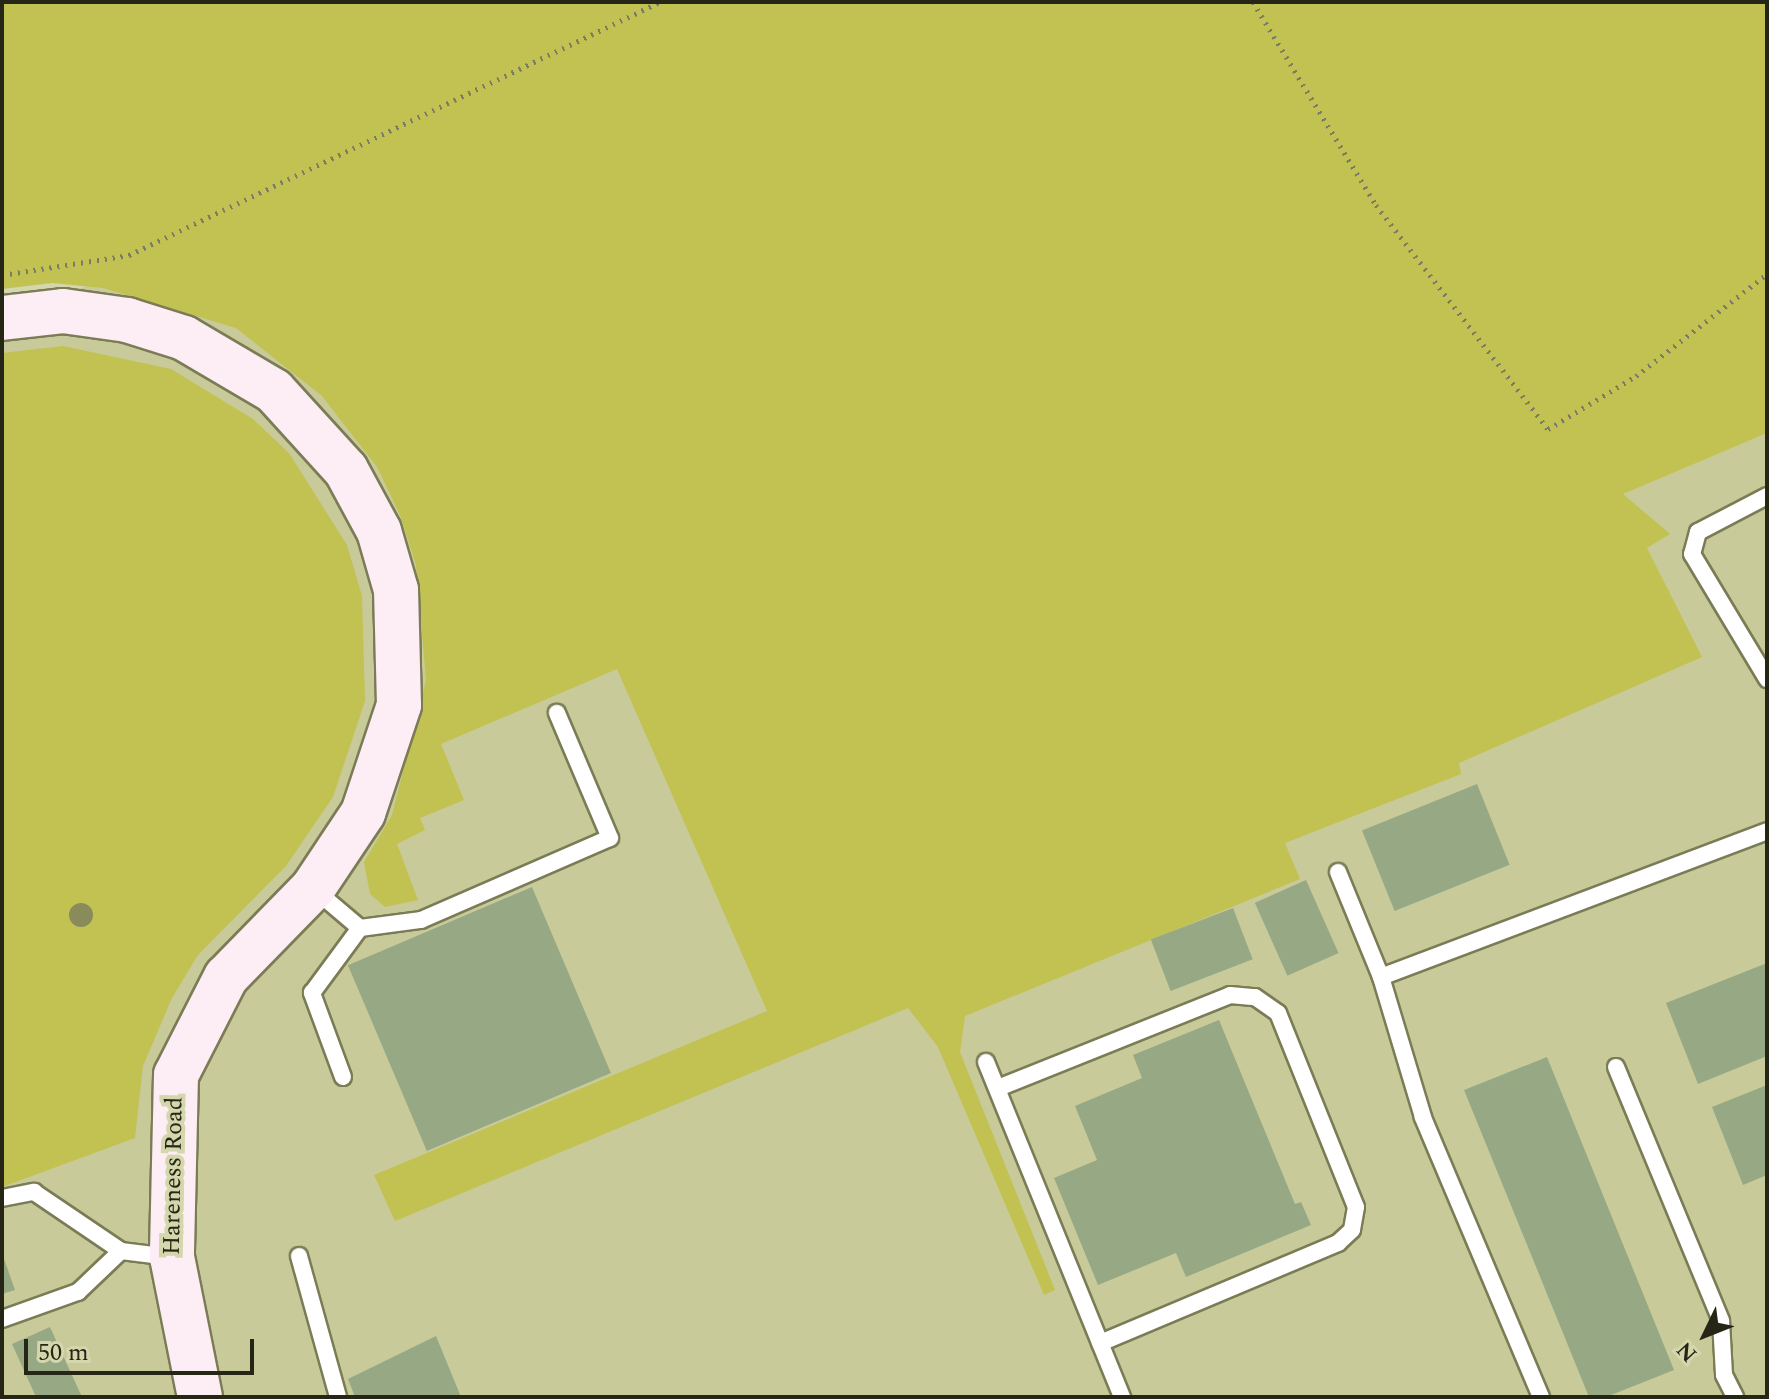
<!DOCTYPE html>
<style>
body{margin:0}
#map{position:relative;width:1769px;height:1399px;overflow:hidden;background:#d4d6ac;font-family:Spectral,serif}
div>[style]{position:absolute}
[style*='--x']{left:calc(var(--x)*1px);top:calc(var(--y)*1px);width:calc(var(--w)*1px);rotate:calc(var(--a)*1deg)}
.built>*{inset:0;background:#c9ca99}
.green>*{inset:0;background:#c1c252}
.building>*{inset:0;background:#96a984;transform-origin:0 0}
.path>*{height:5px;margin-top:-2.5px;transform-origin:0;background:repeating-linear-gradient(90deg,#7c7d60 0 2px,transparent 0 8px)}
.roads{filter:drop-shadow(2px 0 #7b7c56) drop-shadow(-2px 0 #7b7c56) drop-shadow(0 2px #7b7c56) drop-shadow(0 -2px #7b7c56)}
.lane>*{height:16px;margin:-8px;padding:0 8px;transform-origin:8px;border-radius:8px;background:#fff}
.secondary>*{height:44px;margin:-22px;padding:0 22px;transform-origin:22px;border-radius:22px;background:#fdedf4}
.trees>*{width:24px;height:24px;margin:-12px;border-radius:50%;background:#898b5a}
span{translate:-50% -50%;white-space:nowrap;text-align:center;line-height:1.15;-webkit-text-stroke:8px #d4d6ac;paint-order:stroke}
.street-label{font-size:24px;color:#262616}
.frame{position:absolute;inset:0;border:4px solid #262616;pointer-events:none}
.north{position:absolute;left:1665px;top:1295px;width:80px;height:80px;-webkit-text-stroke:6px #d4d6ac;paint-order:stroke;rotate:227deg;font-size:22px;font-weight:700;line-height:32px;text-align:center;color:#262616}
.north::after{content:'';display:block;margin:auto;width:28px;height:36px;background:#262616;clip-path:polygon(50% 0,100% 100%,50% 72%,0 100%)}
.scale{position:absolute;left:24px;top:1339px;width:230px;height:36px;box-sizing:border-box;border:4px solid #262616;border-top:0;padding-left:10px;font-size:24px;line-height:28px;white-space:nowrap;color:#262616;-webkit-text-stroke:6px #d4d6ac;paint-order:stroke}
</style>
<div id="map">
<div class="built">
<div style="clip-path:polygon(124px 271px,1622px 493px,1767px 433px,1767px 1397px,2px 1397px,2px 320px)"></div>
</div>
<div class="green">
<div style="clip-path:polygon(2px 2px,1767px 2px,1767px 433px,1623px 494px,1670px 534px,1647px 548px,1702px 657px,1459px 763px,1461px 774px,1285px 843px,1300px 879px,965px 1016px,960px 1052px,1055px 1290px,1044px 1295px,938px 1047px,908px 1008px,395px 1221px,374px 1175px,767px 1011px,617px 669px,441px 744px,464px 800px,420px 818px,425px 830px,397px 844px,418px 900px,385px 907px,370px 894px,364px 862px,392px 815px,426px 680px,416px 565px,400px 515px,377px 467px,322px 396px,236px 328px,103px 288px,52px 283px,2px 289px)"></div>
<div style="clip-path:polygon(63px 346px,171px 369px,253px 419px,289px 453px,347px 545px,362px 596px,365px 701px,333px 797px,286px 866px,198px 955px,172px 998px,143px 1066px,135px 1138px,2px 1187px,2px 353px)"></div>
</div>
<div class="building">
<div style="left:1477px;top:784px;width:87px;height:124px;rotate:68deg"></div>
<div style="left:1306px;top:880px;width:80px;height:56px;rotate:66deg"></div>
<div style="left:532px;top:887px;width:202px;height:200px;rotate:67deg"></div>
<div style="left:1233px;top:908px;width:55px;height:88px;rotate:69deg"></div>
<div style="clip-path:polygon(1767px 963px,1767px 1056px,1698px 1084px,1666px 1003px)"></div>
<div style="clip-path:polygon(1219px 1020px,1295px 1204px,1301px 1202px,1311px 1225px,1186px 1277px,1176px 1253px,1098px 1285px,1054px 1178px,1097px 1160px,1075px 1106px,1142px 1078px,1133px 1055px)"></div>
<div style="clip-path:polygon(1547px 1057px,1674px 1370px,1606px 1397px,1589px 1397px,1464px 1090px)"></div>
<div style="clip-path:polygon(1767px 1085px,1767px 1175px,1743px 1185px,1712px 1107px)"></div>
<div style="clip-path:polygon(2px 1253px,15px 1290px,2px 1294px)"></div>
<div style="clip-path:polygon(50px 1327px,82px 1397px,36px 1397px,12px 1344px)"></div>
<div style="clip-path:polygon(436px 1336px,461px 1397px,355px 1397px,348px 1379px)"></div>
</div>
<div class="path">
<div style="--x:1253;--y:2;--w:237;--a:58.8"></div>
<div style="--x:1376;--y:205;--w:282;--a:52.5"></div>
<div style="--x:1548;--y:429;--w:103;--a:-31.1"></div>
<div style="--x:1636;--y:376;--w:166;--a:-37.9"></div>
<div style="--x:2;--y:275;--w:129;--a:-8.9"></div>
<div style="--x:129;--y:255;--w:588;--a:-25.48"></div>
</div>
<div class="roads">
<div class="lane">
<div style="--x:1767;--y:496;--w:78;--a:152.4"></div>
<div style="--x:1698;--y:532;--w:23;--a:105"></div>
<div style="--x:1692;--y:554;--w:146;--a:59"></div>
<div style="--x:1338;--y:872;--w:113;--a:67.7"></div>
<div style="--x:314;--y:889;--w:60;--a:40.3"></div>
<div style="--x:360;--y:928;--w:62;--a:-7.5"></div>
<div style="--x:421;--y:920;--w:206;--a:-23.5"></div>
<div style="--x:610;--y:838;--w:136;--a:-113"></div>
<div style="--x:986;--y:1062;--w:362;--a:67.9"></div>
<div style="--x:1616;--y:1067;--w:275;--a:67.5"></div>
<div style="--x:1721;--y:1321;--w:54;--a:86.8"></div>
<div style="--x:1724;--y:1375;--w:25;--a:63"></div>
<div style="--x:343;--y:1077;--w:90;--a:-110.3"></div>
<div style="--x:312;--y:993;--w:81;--a:-53.6"></div>
<div style="--x:998;--y:1088;--w:250;--a:-21.8"></div>
<div style="--x:1230;--y:995;--w:25;--a:5"></div>
<div style="--x:1255;--y:997;--w:28;--a:35"></div>
<div style="--x:1278;--y:1013;--w:209;--a:68.1"></div>
<div style="--x:1356;--y:1207;--w:23;--a:100"></div>
<div style="--x:1352;--y:1230;--w:19;--a:137"></div>
<div style="--x:1338;--y:1243;--w:258;--a:157.2"></div>
<div style="--x:2;--y:1198;--w:33;--a:-11"></div>
<div style="--x:34;--y:1192;--w:105;--a:34.1"></div>
<div style="--x:121;--y:1251;--w:49;--a:7"></div>
<div style="--x:299;--y:1256;--w:146;--a:74.5"></div>
<div style="--x:2;--y:1319;--w:81;--a:-19.6"></div>
<div style="--x:78;--y:1292;--w:59;--a:-43.6"></div>
<div style="--x:1541;--y:1397;--w:304;--a:-112.9"></div>
<div style="--x:1423;--y:1117;--w:146;--a:-106.7"></div>
<div style="--x:1381;--y:977;--w:413;--a:-20.7"></div>
</div>
<div class="secondary">
<div style="--x:2;--y:318;--w:61;--a:-6.5"></div>
<div style="--x:63;--y:311;--w:65;--a:8"></div>
<div style="--x:127;--y:320;--w:60;--a:17.5"></div>
<div style="--x:184;--y:338;--w:104;--a:30.5"></div>
<div style="--x:274;--y:391;--w:107;--a:47.7"></div>
<div style="--x:346;--y:470;--w:69;--a:61.6"></div>
<div style="--x:379;--y:531;--w:61;--a:73.9"></div>
<div style="--x:396;--y:590;--w:115;--a:88.5"></div>
<div style="--x:399;--y:705;--w:114;--a:108.4"></div>
<div style="--x:363;--y:813;--w:90;--a:123.7"></div>
<div style="--x:313;--y:888;--w:124;--a:134.3"></div>
<div style="--x:226;--y:977;--w:110;--a:117"></div>
<div style="--x:176;--y:1075;--w:182;--a:91.3"></div>
<div style="--x:172;--y:1257;--w:143;--a:78.7"></div>
</div>
</div>
<div class="trees">
<div style="left:81px;top:915px"></div>
</div>
<div class="street-label">
<span style="left:174px;top:1176px;rotate:-89deg">Hareness Road</span>
</div>
<div class="frame"></div>
<div class="north">N</div>
<div class="scale">50 m</div>
</div>
